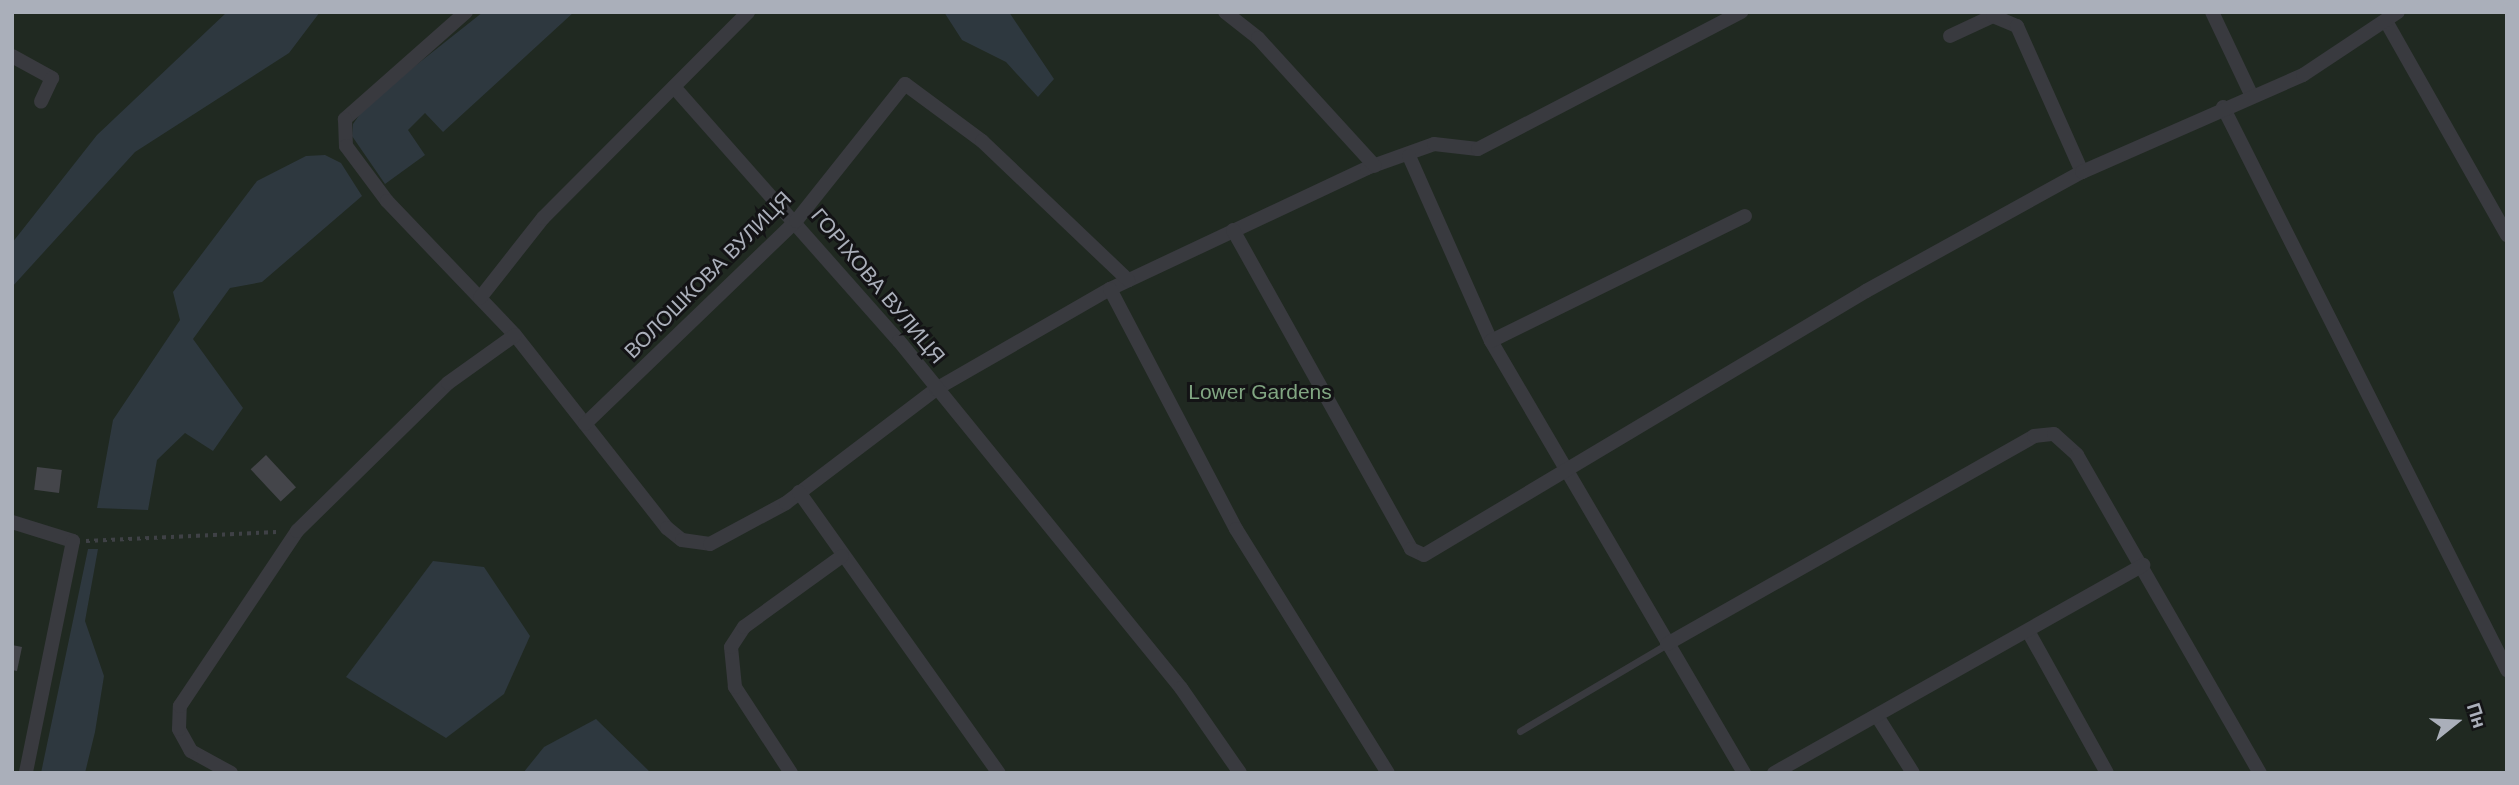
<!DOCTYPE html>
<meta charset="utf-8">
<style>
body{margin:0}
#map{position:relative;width:2519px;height:785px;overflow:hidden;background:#18181a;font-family:Helvetica,sans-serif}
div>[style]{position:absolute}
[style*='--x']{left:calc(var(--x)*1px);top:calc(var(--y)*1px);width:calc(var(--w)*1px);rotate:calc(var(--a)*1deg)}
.green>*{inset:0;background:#202921;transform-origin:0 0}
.water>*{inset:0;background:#2e383f}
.building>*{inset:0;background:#44454a;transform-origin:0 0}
.path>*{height:3.5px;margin-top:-1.75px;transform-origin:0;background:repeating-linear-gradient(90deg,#3f4146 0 3.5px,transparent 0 8.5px)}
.service>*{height:7px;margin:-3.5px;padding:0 3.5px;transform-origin:3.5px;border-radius:3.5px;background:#393a3f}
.minor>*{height:14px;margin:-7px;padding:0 7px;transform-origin:7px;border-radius:7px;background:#393a3f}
span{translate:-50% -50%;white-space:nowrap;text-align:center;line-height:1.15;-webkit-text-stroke:6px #131315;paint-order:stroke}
.street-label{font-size:21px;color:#aaafba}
.park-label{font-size:21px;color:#81a682}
.frame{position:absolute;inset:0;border:14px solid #aaafba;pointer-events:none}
.north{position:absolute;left:2421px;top:687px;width:70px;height:70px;-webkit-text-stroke:5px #131315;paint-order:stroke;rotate:72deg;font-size:19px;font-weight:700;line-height:28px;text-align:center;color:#aaafba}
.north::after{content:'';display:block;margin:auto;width:24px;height:32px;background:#aaafba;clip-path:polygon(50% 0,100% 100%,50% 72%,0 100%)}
</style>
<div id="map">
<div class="green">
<div style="left:12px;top:12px;width:2495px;height:761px"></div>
</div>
<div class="water">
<div style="clip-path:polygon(227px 12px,320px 12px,289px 53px,135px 152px,12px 287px,12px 243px,97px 135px)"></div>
<div style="clip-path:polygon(483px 12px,574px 12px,443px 132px,425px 113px,408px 130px,425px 155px,385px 184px,352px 136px,353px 124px,367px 104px)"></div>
<div style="clip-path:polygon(944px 12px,1009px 12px,1054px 79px,1038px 97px,1006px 62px,962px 40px)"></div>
<div style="clip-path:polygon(325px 155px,341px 163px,362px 196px,262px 282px,230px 288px,193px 339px,243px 408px,213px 451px,185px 433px,157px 460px,148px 510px,97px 508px,113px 420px,180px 320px,173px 292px,257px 181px,306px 156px)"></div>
<div style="clip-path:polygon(88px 549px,98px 549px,85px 621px,104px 676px,95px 732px,85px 773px,41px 773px)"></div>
<div style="clip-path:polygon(433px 561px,484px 567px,530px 636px,504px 694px,446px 738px,346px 677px)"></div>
<div style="clip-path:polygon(596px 719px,651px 773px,523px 773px,544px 747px)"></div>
</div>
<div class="building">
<div style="left:266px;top:455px;width:44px;height:21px;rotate:47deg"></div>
<div style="left:37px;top:467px;width:25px;height:23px;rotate:7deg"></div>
<div style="clip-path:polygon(12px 645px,22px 647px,17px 671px,12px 670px)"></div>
</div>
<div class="path">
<div style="--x:86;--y:541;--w:191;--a:-2.7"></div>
</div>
<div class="service">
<div style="--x:1520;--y:731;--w:171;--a:-30.6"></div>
</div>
<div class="minor">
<div style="--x:466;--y:12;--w:162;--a:138.5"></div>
<div style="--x:345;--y:119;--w:27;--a:88"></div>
<div style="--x:346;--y:146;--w:69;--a:53.3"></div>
<div style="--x:387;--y:201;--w:185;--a:46.3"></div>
<div style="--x:515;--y:335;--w:246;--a:51.8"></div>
<div style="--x:667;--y:528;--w:19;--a:39"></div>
<div style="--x:682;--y:540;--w:28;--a:8"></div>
<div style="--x:710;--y:544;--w:86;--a:-28.3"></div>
<div style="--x:786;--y:503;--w:188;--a:-37.2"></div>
<div style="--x:936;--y:389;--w:201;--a:-29.9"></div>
<div style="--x:1110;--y:289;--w:284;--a:-25.2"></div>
<div style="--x:1367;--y:168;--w:71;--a:-19.7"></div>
<div style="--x:1434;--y:144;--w:44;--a:6.5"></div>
<div style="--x:1478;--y:149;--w:297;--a:-27.5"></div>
<div style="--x:1225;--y:12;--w:42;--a:38.2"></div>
<div style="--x:1258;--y:38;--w:173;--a:47.6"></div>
<div style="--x:2212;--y:12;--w:91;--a:64.6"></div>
<div style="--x:2387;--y:23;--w:244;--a:60.5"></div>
<div style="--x:1950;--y:36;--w:47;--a:-24.9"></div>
<div style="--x:1993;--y:16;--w:26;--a:23"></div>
<div style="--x:2017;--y:26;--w:160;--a:66"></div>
<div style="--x:12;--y:56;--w:46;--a:28.8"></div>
<div style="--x:52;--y:78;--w:26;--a:115"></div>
<div style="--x:674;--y:87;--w:339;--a:48.5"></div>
<div style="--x:899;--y:341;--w:447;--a:50.9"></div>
<div style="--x:1181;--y:688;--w:103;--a:55.2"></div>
<div style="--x:2223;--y:107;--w:631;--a:63.23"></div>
<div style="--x:1409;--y:156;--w:202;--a:66.1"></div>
<div style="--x:1491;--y:341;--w:501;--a:59.64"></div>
<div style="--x:1233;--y:230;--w:365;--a:60.8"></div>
<div style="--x:1411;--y:549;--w:14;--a:25"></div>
<div style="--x:1424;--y:555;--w:515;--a:-30.85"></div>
<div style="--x:1866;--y:291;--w:247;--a:-28.9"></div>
<div style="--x:2082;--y:172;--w:241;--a:-23.7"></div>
<div style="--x:2303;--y:75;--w:114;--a:-33.6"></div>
<div style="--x:1110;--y:289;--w:271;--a:62.3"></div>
<div style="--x:1236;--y:529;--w:287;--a:58.1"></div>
<div style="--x:480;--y:298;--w:102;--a:-51.8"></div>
<div style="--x:543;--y:218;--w:291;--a:-45.1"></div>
<div style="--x:1491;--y:341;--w:283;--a:-26.2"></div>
<div style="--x:585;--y:424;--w:293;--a:-43.9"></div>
<div style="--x:796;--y:221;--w:175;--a:-51.5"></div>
<div style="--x:905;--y:84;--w:96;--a:36.5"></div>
<div style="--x:982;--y:141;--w:202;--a:43.6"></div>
<div style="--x:799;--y:492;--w:345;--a:54.6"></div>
<div style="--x:12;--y:522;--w:64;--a:17.3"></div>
<div style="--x:73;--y:541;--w:237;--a:101.5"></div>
<div style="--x:2028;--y:631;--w:162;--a:60.9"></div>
<div style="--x:1667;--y:644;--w:422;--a:-29.5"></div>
<div style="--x:2034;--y:436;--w:20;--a:-6"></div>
<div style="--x:2054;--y:434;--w:31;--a:42"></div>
<div style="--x:2077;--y:455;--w:367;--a:60.1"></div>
<div style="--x:1877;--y:716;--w:67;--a:57.7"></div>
<div style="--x:231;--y:773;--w:46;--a:-151.2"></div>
<div style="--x:191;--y:751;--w:25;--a:-119"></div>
<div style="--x:179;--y:729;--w:23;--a:-88"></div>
<div style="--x:180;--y:706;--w:211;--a:-56.2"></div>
<div style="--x:297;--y:531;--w:211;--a:-44.4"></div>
<div style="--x:448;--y:383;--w:82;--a:-35.6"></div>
<div style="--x:791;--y:773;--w:103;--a:-123.1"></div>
<div style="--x:735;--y:687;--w:40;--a:-95.7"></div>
<div style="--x:731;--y:647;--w:24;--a:-57"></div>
<div style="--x:744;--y:627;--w:121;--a:-35.9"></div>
<div style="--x:1774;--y:773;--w:424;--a:-29.4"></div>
</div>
<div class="street-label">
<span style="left:708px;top:275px;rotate:-45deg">ВОЛОШКОВА ВУЛИЦЯ</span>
<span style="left:878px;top:286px;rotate:50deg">ГОРІХОВА ВУЛИЦЯ</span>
</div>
<div class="park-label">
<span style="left:1260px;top:392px">Lower Gardens</span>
</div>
<div class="frame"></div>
<div class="north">Пн</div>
</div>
